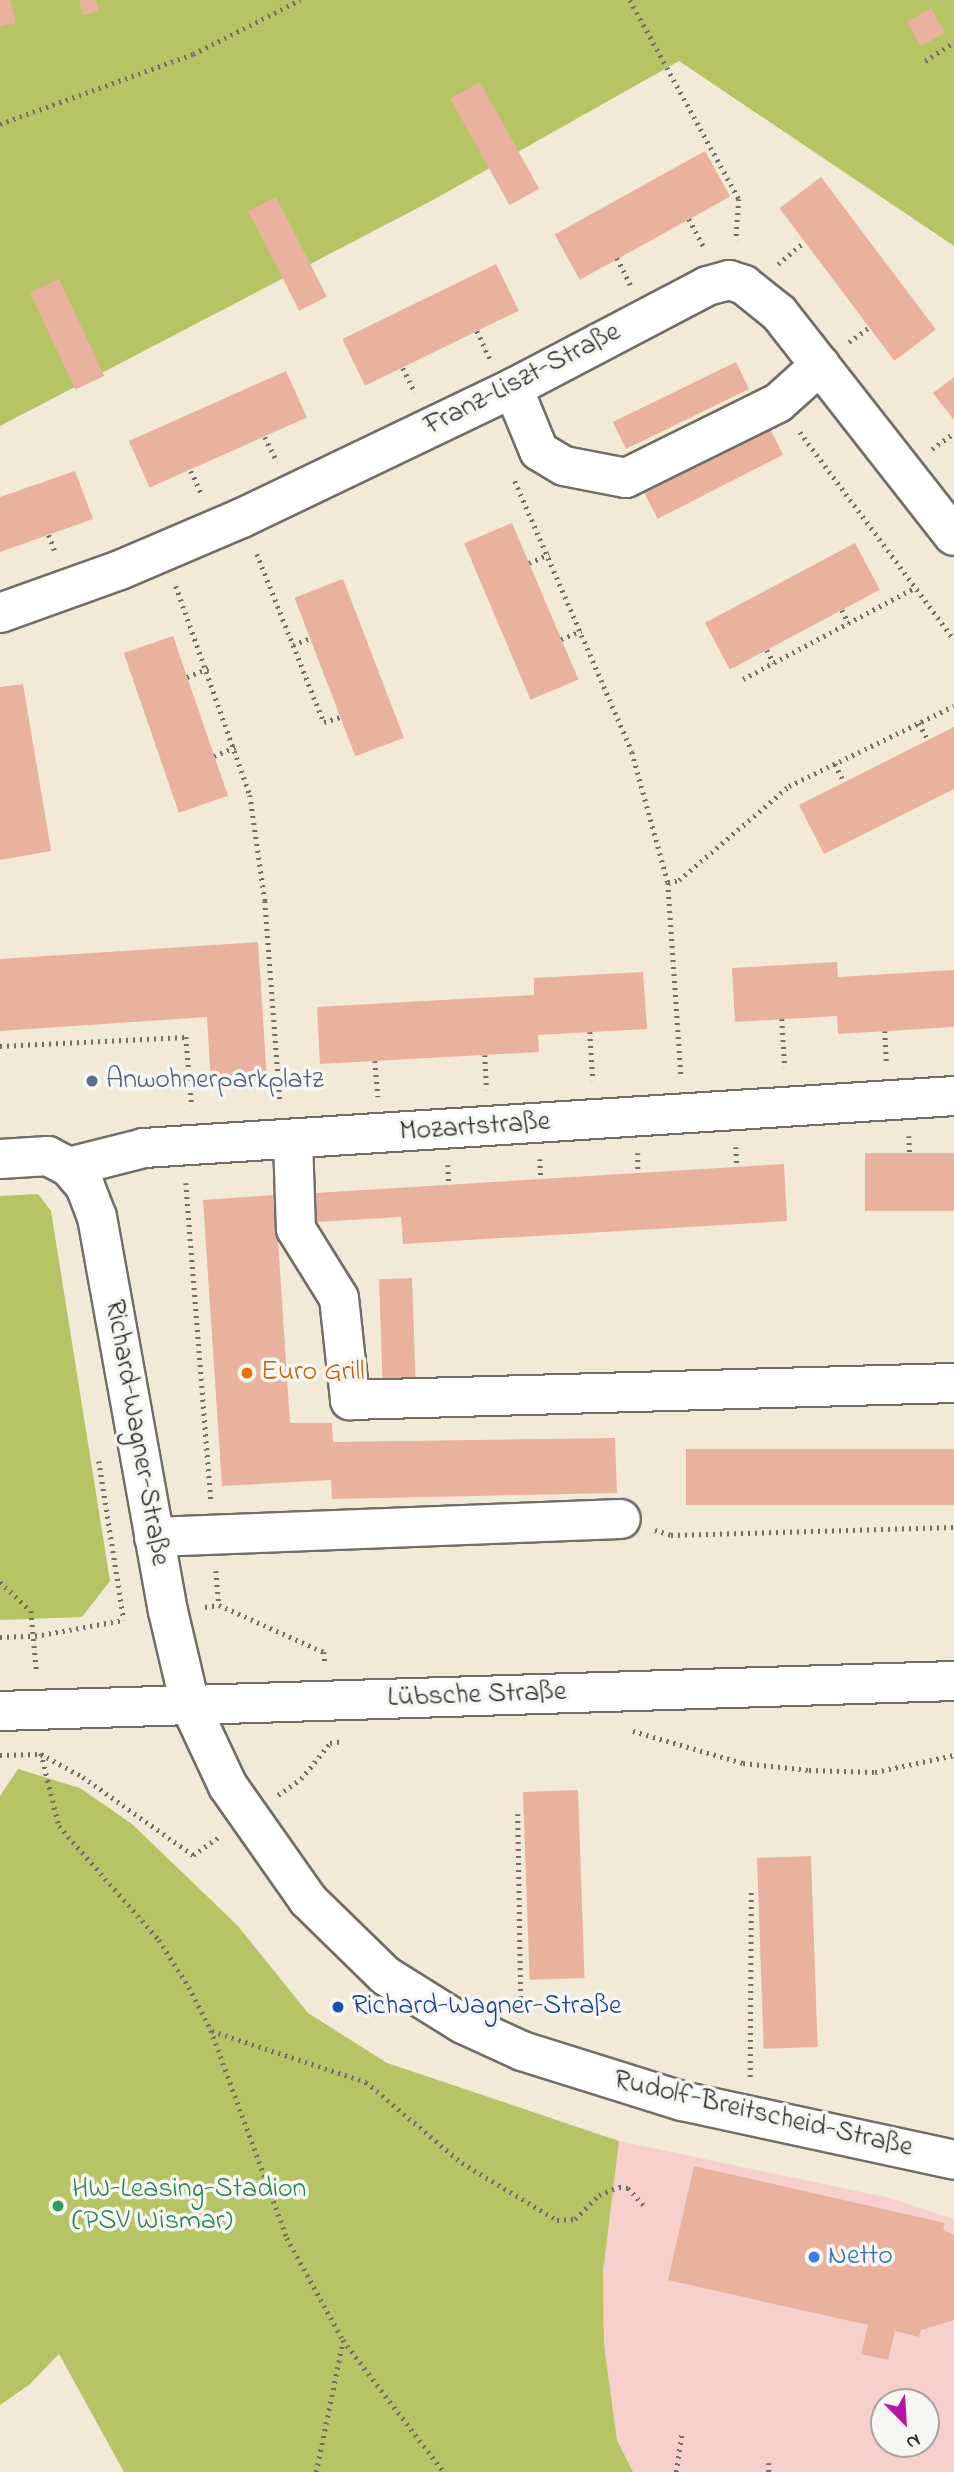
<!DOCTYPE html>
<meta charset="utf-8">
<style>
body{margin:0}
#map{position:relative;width:954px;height:2472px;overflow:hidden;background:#f2ead7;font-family:"Indie Flower",sans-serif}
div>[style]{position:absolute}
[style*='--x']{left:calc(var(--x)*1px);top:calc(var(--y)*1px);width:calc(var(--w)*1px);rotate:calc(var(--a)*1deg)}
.built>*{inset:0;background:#f7d0cd}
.green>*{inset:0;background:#b6c466}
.building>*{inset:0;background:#e9b29e;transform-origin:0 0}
.path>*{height:4.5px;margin-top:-2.25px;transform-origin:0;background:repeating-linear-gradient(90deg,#716e67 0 2px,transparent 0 7px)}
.roads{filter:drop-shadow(2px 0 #716e67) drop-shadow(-2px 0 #716e67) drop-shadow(0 2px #716e67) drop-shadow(0 -2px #716e67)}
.minor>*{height:38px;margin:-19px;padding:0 19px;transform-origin:19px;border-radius:19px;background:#fff}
.dots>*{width:19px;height:19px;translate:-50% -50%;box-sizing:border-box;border:4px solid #f6f6f2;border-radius:50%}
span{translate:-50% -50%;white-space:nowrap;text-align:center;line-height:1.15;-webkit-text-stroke:7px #f6f6f2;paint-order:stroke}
.street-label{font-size:28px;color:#2b2b2b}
.service-label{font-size:28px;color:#4e5e75}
.left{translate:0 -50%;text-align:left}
.food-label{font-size:28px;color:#c56008}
.transit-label{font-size:28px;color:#164399}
.leisure-label{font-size:28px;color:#27864d}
.shop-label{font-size:28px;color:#366cbe}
.north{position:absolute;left:870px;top:2388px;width:70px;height:70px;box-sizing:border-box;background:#f6f6f2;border:2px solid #a5a5a2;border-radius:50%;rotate:156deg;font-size:19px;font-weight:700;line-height:28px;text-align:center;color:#2b2b2b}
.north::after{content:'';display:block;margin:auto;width:24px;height:32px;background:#b5179e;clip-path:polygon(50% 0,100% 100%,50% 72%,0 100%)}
</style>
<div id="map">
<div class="built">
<div style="clip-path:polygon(evenodd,619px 2141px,890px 2198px,954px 2219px,954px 2472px,633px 2472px,617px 2440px,604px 2345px,603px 2272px,619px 2141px,884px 2402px,926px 2402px,926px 2444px,884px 2444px,884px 2402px)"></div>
</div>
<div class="green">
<div style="clip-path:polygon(0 0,954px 0,954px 246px,679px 61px,433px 200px,0 426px)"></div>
<div style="clip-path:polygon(38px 1194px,51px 1211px,110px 1581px,82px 1617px,0 1620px,0 1196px)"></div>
<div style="clip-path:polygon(18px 1769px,80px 1788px,132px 1824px,237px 1925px,308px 2013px,387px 2063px,619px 2141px,603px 2272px,604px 2345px,617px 2440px,633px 2472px,124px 2472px,59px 2354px,29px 2385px,0 2405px,0 1796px)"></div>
</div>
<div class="building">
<div style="clip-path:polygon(0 0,10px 0,16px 23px,0 27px)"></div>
<div style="clip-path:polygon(79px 0,96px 0,99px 11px,83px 15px)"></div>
<div style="left:931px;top:8px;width:28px;height:28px;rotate:60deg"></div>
<div style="left:480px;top:82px;width:122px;height:34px;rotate:61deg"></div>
<div style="left:705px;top:151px;width:52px;height:172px;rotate:61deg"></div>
<div style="left:821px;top:177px;width:191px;height:52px;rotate:53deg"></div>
<div style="left:276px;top:197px;width:112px;height:31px;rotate:63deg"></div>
<div style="left:496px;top:264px;width:52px;height:171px;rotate:64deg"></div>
<div style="left:59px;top:279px;width:107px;height:32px;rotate:65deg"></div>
<div style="left:736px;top:362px;width:30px;height:137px;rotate:64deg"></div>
<div style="left:286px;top:371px;width:51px;height:172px;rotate:66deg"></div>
<div style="clip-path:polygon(954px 377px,954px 420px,933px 393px)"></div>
<div style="left:770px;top:429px;width:29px;height:141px;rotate:63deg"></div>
<div style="clip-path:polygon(75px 471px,93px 519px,0 552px,0 497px)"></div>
<div style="left:512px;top:523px;width:170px;height:52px;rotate:67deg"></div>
<div style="left:855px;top:543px;width:53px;height:170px;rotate:62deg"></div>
<div style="left:343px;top:579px;width:170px;height:52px;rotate:69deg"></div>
<div style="left:173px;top:636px;width:169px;height:52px;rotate:71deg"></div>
<div style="clip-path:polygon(23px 684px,51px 851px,0 860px,0 687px)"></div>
<div style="clip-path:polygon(954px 727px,954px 789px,824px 854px,799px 805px)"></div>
<div style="clip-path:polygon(258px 942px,267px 1080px,211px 1083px,207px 1017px,0 1031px,0 959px)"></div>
<div style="clip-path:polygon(837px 962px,838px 977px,954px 970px,954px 1027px,838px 1034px,837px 1016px,735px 1022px,732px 968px)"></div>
<div style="clip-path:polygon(643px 972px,647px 1029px,538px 1035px,539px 1052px,320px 1064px,317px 1007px,534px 995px,534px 978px)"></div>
<div style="left:954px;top:1153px;width:58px;height:89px;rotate:90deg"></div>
<div style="clip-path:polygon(784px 1164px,787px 1221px,403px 1244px,401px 1217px,316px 1222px,315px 1193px)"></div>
<div style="clip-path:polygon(275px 1195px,290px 1423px,332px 1423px,333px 1442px,615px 1438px,617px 1493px,332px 1499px,331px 1480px,222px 1486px,203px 1200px)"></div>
<div style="left:412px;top:1278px;width:103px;height:33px;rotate:88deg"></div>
<div style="left:954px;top:1449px;width:56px;height:268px;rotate:90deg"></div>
<div style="left:578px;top:1790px;width:188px;height:55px;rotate:88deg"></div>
<div style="left:811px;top:1856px;width:191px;height:54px;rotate:88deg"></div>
<div style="clip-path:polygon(694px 2166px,945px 2223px,943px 2230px,954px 2235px,954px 2320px,921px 2330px,919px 2337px,895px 2331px,888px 2360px,861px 2354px,868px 2325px,668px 2280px)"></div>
</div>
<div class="path">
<div style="--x:630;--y:0;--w:227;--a:61.3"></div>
<div style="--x:739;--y:199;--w:42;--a:94.1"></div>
<div style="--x:925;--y:61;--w:35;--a:-33"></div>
<div style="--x:0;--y:124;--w:205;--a:-19.9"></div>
<div style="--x:193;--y:54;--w:120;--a:-26.8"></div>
<div style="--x:689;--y:219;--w:34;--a:62"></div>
<div style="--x:617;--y:258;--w:30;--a:63"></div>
<div style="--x:778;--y:264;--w:34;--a:-40"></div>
<div style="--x:477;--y:331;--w:31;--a:65"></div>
<div style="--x:849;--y:342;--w:24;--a:-36"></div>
<div style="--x:403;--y:368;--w:28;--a:64"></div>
<div style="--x:800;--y:432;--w:258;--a:53.4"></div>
<div style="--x:265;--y:437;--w:28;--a:64"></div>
<div style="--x:932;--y:449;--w:27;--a:-36"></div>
<div style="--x:191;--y:471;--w:26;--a:65"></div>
<div style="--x:515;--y:481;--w:295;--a:66.6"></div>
<div style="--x:632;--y:752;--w:136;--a:74.6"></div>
<div style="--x:668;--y:883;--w:193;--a:86.1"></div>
<div style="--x:49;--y:535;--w:20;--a:70"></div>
<div style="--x:257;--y:554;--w:181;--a:68.3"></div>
<div style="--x:324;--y:722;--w:17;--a:-17"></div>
<div style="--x:529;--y:563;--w:22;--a:-24"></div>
<div style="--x:176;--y:586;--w:222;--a:70.5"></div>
<div style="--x:250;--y:795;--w:107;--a:81.9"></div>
<div style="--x:265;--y:901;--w:201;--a:85.7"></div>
<div style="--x:842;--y:610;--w:15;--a:62"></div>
<div style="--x:561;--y:639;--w:22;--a:-22"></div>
<div style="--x:293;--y:645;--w:18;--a:-22"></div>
<div style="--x:767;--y:650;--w:15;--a:62"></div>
<div style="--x:187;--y:677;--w:24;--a:-22"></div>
<div style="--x:743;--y:679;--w:196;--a:-28"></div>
<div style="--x:919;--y:723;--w:19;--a:62"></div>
<div style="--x:214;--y:756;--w:23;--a:-23"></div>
<div style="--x:835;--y:764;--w:20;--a:63"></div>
<div style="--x:668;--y:883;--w:11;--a:-15"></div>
<div style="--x:679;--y:880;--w:145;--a:-40.5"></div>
<div style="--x:789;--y:786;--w:183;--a:-25.9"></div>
<div style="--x:782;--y:1019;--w:49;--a:86.5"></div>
<div style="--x:885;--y:1031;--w:34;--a:87"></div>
<div style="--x:590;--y:1032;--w:49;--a:86.5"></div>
<div style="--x:0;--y:1046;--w:186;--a:-2.8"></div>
<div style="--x:186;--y:1037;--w:70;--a:85.1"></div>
<div style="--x:485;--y:1055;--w:35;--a:87"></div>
<div style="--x:375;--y:1061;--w:36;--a:85"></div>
<div style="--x:909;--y:1136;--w:20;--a:87"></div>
<div style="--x:736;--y:1147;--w:20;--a:87"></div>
<div style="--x:638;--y:1153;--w:20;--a:90"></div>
<div style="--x:540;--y:1159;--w:20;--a:87"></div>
<div style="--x:448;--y:1165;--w:20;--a:87"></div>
<div style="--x:186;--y:1183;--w:317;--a:85.5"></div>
<div style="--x:99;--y:1461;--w:161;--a:81.1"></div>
<div style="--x:655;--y:1530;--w:17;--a:17"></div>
<div style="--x:671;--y:1535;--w:283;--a:-1.6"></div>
<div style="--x:216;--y:1571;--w:34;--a:85"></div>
<div style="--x:0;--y:1582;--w:42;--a:43.1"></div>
<div style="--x:31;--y:1611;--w:63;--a:84.6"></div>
<div style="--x:205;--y:1607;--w:14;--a:-8"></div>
<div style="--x:219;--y:1605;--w:115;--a:24.1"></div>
<div style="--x:324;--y:1652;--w:12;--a:85"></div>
<div style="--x:0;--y:1637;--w:35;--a:-2"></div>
<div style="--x:35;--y:1636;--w:90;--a:-10.2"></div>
<div style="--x:633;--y:1731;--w:115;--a:16.2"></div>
<div style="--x:743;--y:1763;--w:66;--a:6.1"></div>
<div style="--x:809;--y:1770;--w:66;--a:1.7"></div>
<div style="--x:875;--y:1772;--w:81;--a:-12.1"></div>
<div style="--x:41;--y:1753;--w:75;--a:76.1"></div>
<div style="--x:59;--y:1826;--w:152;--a:48.7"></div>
<div style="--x:159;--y:1940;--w:56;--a:57.4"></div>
<div style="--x:189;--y:1987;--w:48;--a:62.9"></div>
<div style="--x:211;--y:2030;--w:221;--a:69.9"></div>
<div style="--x:287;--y:2238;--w:116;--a:61.2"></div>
<div style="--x:343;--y:2340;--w:166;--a:52.6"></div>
<div style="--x:0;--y:1755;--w:41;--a:-1.4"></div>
<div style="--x:41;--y:1754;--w:48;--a:28.7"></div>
<div style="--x:83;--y:1777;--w:135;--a:35.3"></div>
<div style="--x:193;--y:1855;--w:33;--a:-35"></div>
<div style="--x:278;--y:1795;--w:28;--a:-35"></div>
<div style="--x:301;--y:1779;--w:46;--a:-51.1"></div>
<div style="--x:330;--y:1743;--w:12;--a:-9"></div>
<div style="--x:518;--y:1814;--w:194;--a:89.1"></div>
<div style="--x:212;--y:2031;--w:162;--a:18.3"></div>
<div style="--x:366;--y:2082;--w:126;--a:40.2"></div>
<div style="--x:462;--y:2163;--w:111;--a:31"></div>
<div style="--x:557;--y:2220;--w:18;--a:-3"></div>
<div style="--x:575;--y:2219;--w:34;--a:-45"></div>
<div style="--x:599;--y:2195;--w:22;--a:-22"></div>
<div style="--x:619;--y:2187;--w:9;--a:6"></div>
<div style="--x:628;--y:2188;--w:23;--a:47"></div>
<div style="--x:750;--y:2077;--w:189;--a:-89.7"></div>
<div style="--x:769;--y:2463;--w:9;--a:90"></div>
<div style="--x:316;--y:2472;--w:134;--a:-78.4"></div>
<div style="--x:676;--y:2472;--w:40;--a:-81.5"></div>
</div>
<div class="roads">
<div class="minor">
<div style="--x:513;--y:388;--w:68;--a:67.6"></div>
<div style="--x:539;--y:451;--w:29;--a:31"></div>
<div style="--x:564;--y:466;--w:63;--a:11"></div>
<div style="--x:626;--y:478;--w:169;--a:-26.3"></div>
<div style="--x:778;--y:403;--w:57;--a:-42.1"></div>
<div style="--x:0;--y:613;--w:127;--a:-19.7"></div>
<div style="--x:120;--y:570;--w:133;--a:-23.1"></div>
<div style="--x:242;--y:518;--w:301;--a:-25.6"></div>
<div style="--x:513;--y:388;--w:219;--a:-27.7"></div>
<div style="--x:707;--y:286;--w:23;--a:-15"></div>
<div style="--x:729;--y:280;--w:16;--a:18"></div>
<div style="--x:744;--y:285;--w:45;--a:38.7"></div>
<div style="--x:779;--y:313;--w:283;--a:51.9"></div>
<div style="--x:293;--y:1140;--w:89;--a:88.1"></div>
<div style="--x:296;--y:1229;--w:81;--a:58.1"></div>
<div style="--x:339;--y:1298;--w:103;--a:83.8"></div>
<div style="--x:350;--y:1400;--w:604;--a:-1.61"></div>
<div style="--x:0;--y:1159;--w:48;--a:-3.6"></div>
<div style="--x:48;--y:1156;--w:24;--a:28"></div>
<div style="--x:69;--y:1167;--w:77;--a:-14.2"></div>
<div style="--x:144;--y:1148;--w:812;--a:-3.67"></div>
<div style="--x:69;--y:1167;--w:25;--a:50"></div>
<div style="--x:85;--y:1186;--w:33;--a:69"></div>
<div style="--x:97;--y:1217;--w:400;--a:79.8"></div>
<div style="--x:168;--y:1611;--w:97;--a:76.8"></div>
<div style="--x:190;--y:1705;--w:89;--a:64.9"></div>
<div style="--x:228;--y:1786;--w:139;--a:54.9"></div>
<div style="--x:308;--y:1900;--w:109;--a:44.3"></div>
<div style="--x:386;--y:1976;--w:91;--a:31.9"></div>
<div style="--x:463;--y:2024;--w:65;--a:24.6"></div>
<div style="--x:522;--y:2051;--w:168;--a:17.4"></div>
<div style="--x:682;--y:2101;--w:278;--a:12.2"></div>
<div style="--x:154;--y:1537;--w:467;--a:-2.2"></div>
<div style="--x:0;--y:1711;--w:954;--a:-1.8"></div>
</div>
</div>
<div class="dots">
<div style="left:92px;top:1081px;background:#5c6f8a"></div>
<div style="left:247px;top:1373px;background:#e8710a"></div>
<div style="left:338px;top:2007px;background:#1a4fb4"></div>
<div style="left:58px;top:2206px;background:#2e9e5b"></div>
<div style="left:814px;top:2257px;background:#3f7fe0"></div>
</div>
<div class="street-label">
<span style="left:523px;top:380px;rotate:-27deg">Franz-Liszt-Straße</span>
<span style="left:475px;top:1128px;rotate:-4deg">Mozartstraße</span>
<span style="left:136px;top:1433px;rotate:80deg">Richard-Wagner-Straße</span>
<span style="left:477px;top:1696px;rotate:-2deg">Lübsche Straße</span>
<span style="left:763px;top:2115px;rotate:13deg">Rudolf-Breitscheid-Straße</span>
</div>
<div class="service-label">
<span class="left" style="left:106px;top:1081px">Anwohnerparkplatz</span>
</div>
<div class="food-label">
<span class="left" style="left:261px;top:1373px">Euro Grill</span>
</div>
<div class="transit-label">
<span class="left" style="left:352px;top:2007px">Richard-Wagner-Straße</span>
</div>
<div class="leisure-label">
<span class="left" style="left:72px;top:2206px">HW-Leasing-Stadion<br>(PSV Wismar)</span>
</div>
<div class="shop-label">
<span class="left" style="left:828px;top:2257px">Netto</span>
</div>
<div class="north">N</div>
</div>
